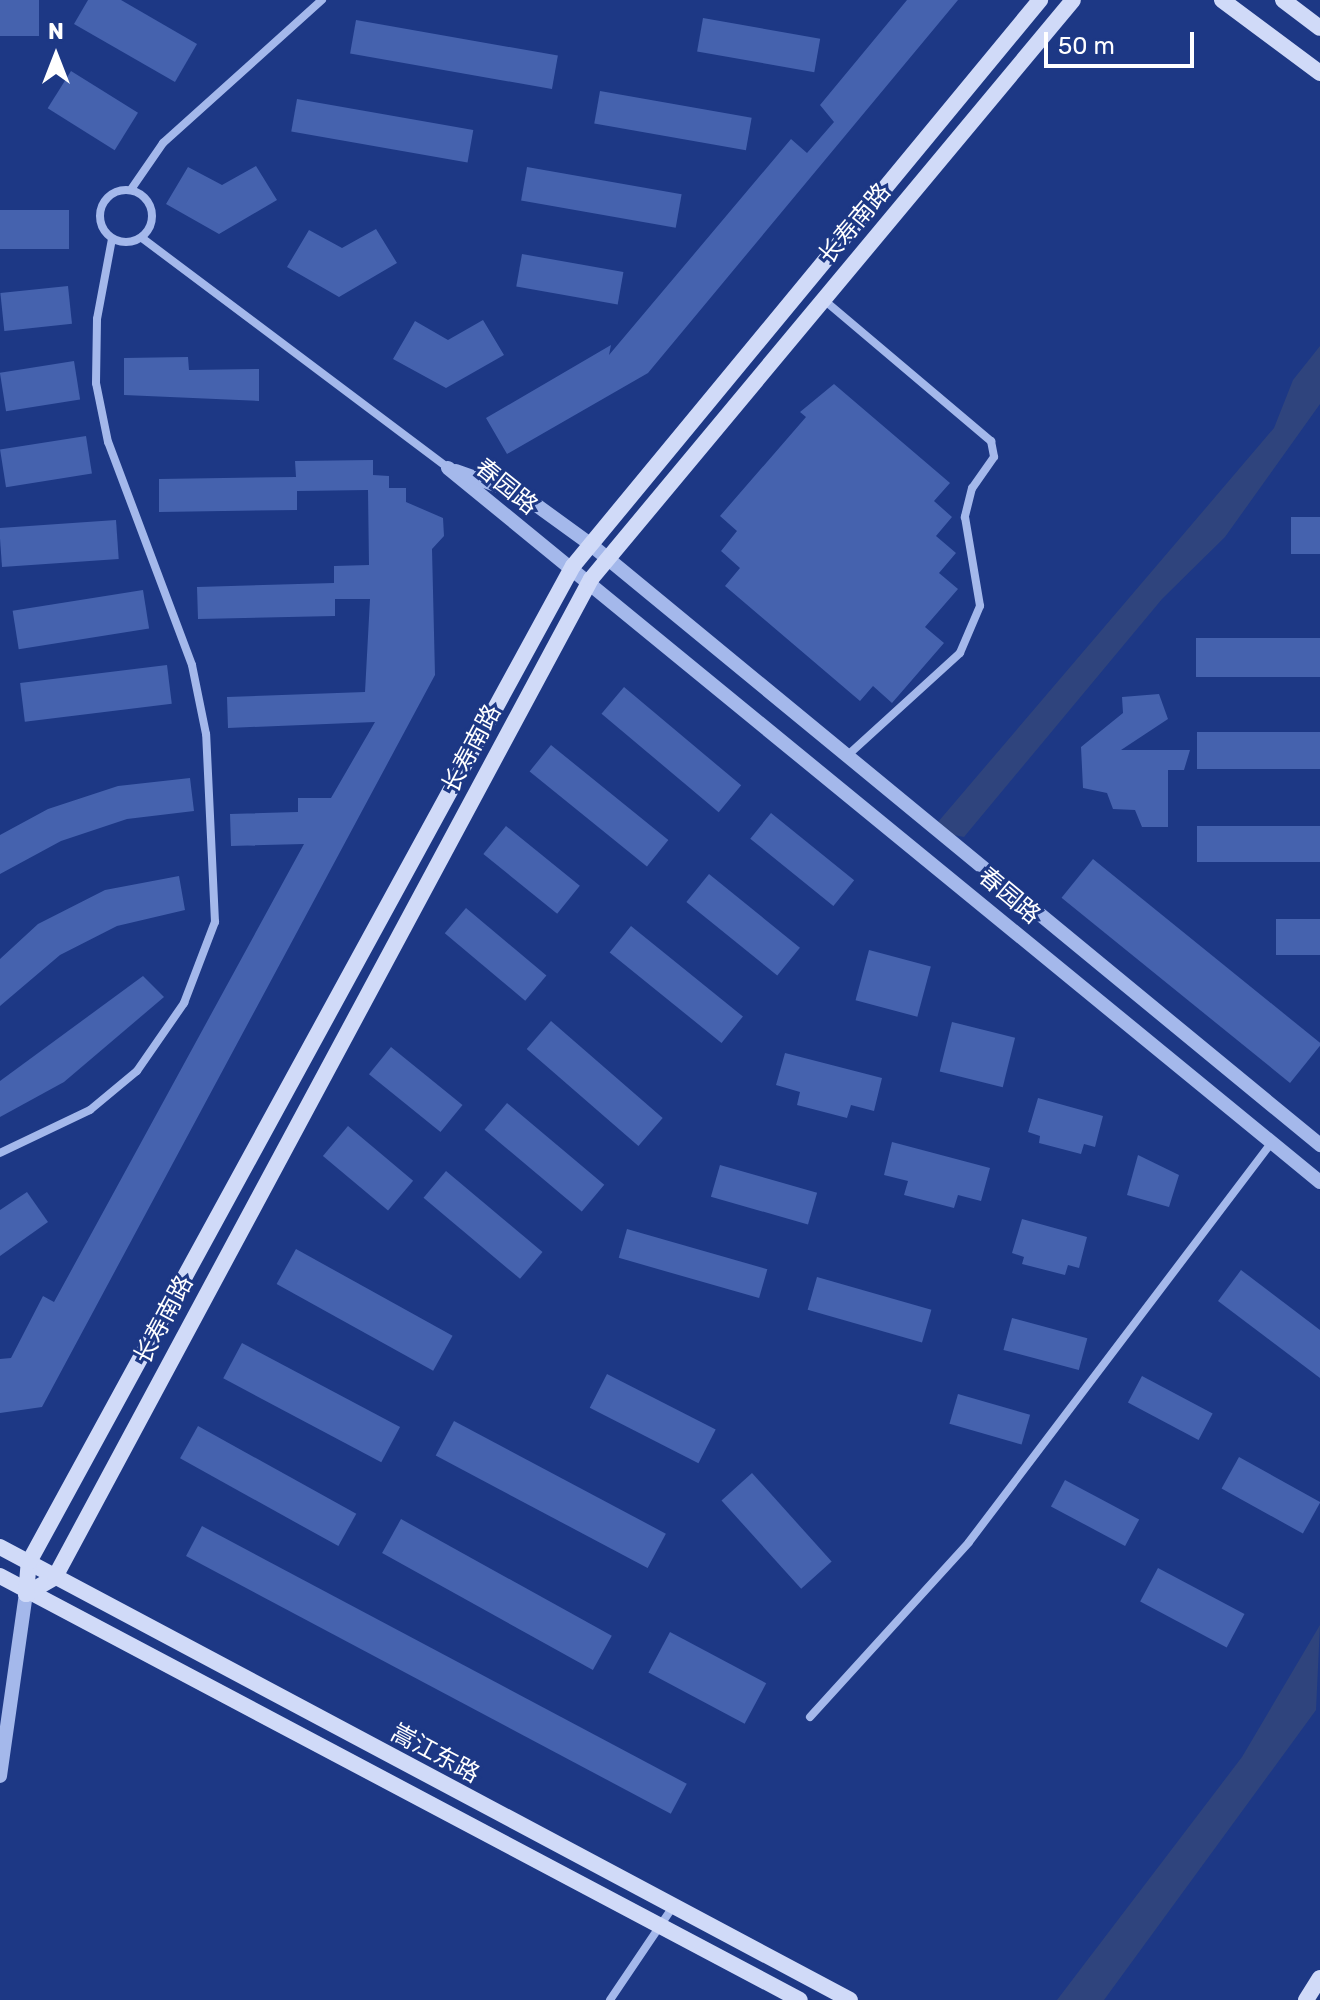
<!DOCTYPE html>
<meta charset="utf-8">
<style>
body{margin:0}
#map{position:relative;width:1320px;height:2000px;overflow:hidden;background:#1d3885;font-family:Rubik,"Noto Sans SC",sans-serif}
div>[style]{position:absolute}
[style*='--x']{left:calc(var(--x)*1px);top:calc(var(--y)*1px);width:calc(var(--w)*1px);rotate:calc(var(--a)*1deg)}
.water>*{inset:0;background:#2f447d}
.building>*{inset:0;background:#4562ae;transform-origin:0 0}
.minor>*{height:8px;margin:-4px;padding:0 4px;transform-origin:4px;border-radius:4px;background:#a4b8eb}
.minor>.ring{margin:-4px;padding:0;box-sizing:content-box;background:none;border:8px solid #a4b8eb;border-radius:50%}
.tertiary>*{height:14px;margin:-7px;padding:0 7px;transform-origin:7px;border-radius:7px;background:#a4b8eb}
.secondary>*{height:16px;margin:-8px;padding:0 8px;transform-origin:8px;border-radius:8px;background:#d0daf8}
span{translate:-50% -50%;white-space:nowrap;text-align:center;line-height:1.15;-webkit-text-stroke:6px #1d3885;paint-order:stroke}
.street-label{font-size:24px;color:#fff}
.north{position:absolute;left:16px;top:16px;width:80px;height:80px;-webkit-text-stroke:6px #1d3885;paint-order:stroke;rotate:0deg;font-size:22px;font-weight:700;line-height:32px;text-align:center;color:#fff}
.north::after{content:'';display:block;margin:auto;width:28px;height:36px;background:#fff;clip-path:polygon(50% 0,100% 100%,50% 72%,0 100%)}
.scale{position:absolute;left:1044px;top:32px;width:150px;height:36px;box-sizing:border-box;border:4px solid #fff;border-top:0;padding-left:10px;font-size:24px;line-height:28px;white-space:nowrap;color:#fff;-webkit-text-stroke:6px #1d3885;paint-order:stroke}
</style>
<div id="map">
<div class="water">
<div style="clip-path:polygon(1320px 346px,1320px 404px,1225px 537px,1162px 599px,964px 837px,949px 834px,938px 822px,1274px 428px,1293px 380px)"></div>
<div style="clip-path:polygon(1320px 1625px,1316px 1710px,1104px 2000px,1057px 2000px,1242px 1757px)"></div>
</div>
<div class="building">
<div style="left:0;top:0;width:39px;height:36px"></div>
<div style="clip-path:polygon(88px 0,121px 0,197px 44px,175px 82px,74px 24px)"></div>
<div style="clip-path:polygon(907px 0,958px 0,648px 373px,507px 454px,486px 418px,611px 345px,609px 355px,791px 139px,807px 153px,834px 122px,820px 105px)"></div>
<div style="left:703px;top:18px;width:119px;height:34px;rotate:10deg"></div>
<div style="left:356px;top:20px;width:205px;height:34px;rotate:10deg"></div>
<div style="left:71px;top:71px;width:79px;height:44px;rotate:32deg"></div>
<div style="left:600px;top:91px;width:154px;height:33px;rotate:10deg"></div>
<div style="left:297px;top:99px;width:179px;height:33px;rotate:10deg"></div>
<div style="clip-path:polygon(256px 166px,277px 200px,219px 234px,166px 204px,188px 167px,222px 185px)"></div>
<div style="left:527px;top:167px;width:157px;height:34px;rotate:10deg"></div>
<div style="left:69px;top:210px;width:39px;height:69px;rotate:90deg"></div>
<div style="clip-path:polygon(376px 229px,397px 263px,339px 297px,287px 267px,309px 230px,342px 248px)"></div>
<div style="left:522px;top:254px;width:103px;height:33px;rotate:10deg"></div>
<div style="left:68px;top:286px;width:38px;height:68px;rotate:84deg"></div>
<div style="clip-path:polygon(483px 320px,504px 355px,446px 388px,393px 359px,415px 321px,448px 340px)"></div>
<div style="clip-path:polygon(188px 357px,189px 370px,259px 369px,259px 401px,124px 395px,124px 358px)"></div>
<div style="left:74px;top:361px;width:39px;height:75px;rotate:81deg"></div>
<div style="clip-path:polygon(834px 384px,950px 483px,934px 501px,952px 517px,936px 536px,956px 553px,939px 573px,958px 589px,925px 627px,944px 643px,892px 703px,873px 686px,860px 701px,725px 586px,740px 568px,721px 551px,737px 531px,720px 516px,806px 417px,800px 412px)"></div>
<div style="left:86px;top:436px;width:38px;height:87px;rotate:81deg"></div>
<div style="clip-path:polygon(373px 460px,373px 475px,389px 476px,389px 488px,406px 488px,406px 502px,443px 518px,444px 536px,432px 549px,435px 675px,42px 1407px,0 1413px,0 1359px,11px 1358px,43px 1296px,54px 1302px,304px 844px,231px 846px,230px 814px,298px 812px,298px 798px,331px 798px,375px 722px,228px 728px,227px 697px,365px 692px,370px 599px,335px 599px,335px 616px,198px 619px,197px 587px,334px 583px,334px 566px,369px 565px,368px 490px,297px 491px,297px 510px,159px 512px,159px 479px,296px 477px,295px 461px)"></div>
<div style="left:1291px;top:517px;width:29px;height:37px"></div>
<div style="left:116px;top:520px;width:39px;height:117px;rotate:86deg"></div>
<div style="left:143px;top:590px;width:39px;height:132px;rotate:81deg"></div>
<div style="left:1196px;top:638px;width:124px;height:39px"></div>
<div style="left:167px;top:665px;width:39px;height:148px;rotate:83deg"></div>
<div style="left:624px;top:687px;width:153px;height:35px;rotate:40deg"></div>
<div style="clip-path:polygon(1159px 694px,1168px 719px,1121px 750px,1190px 750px,1184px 770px,1168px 770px,1168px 827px,1142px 827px,1135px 810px,1113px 809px,1107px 793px,1083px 788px,1081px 747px,1123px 713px,1122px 697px)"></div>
<div style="left:1320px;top:732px;width:37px;height:123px;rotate:90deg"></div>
<div style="left:551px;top:745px;width:151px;height:34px;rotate:39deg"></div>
<div style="clip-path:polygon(190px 778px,194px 811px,127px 819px,61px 841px,0 874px,0 835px,48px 809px,118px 786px)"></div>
<div style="left:771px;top:813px;width:107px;height:33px;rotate:39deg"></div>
<div style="left:506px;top:826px;width:95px;height:36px;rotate:39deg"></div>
<div style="left:1197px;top:826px;width:123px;height:36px"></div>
<div style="left:1093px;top:859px;width:294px;height:50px;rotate:39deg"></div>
<div style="left:709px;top:874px;width:117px;height:36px;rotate:39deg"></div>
<div style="clip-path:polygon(179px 876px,185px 910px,117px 926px,60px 955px,0 1006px,0 959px,38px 924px,105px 890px)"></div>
<div style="left:466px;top:908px;width:105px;height:33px;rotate:40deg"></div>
<div style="left:1276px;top:919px;width:44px;height:36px"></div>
<div style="left:631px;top:926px;width:144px;height:34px;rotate:39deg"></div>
<div style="left:869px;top:950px;width:64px;height:52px;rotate:15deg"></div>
<div style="clip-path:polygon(143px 976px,164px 997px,64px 1082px,0 1117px,0 1081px)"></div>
<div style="left:551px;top:1021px;width:148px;height:37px;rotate:41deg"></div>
<div style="left:952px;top:1022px;width:65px;height:51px;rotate:14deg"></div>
<div style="left:391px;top:1047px;width:92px;height:35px;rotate:39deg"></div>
<div style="clip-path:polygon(785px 1053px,882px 1078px,874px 1111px,851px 1105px,847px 1118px,797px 1105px,800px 1092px,776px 1085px)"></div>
<div style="clip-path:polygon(1038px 1098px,1103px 1116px,1095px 1147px,1084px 1144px,1081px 1154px,1039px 1143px,1040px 1136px,1028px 1132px)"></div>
<div style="left:507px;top:1103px;width:127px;height:35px;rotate:40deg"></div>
<div style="left:348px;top:1126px;width:85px;height:39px;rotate:40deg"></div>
<div style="clip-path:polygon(892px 1142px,990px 1168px,981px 1201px,958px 1195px,954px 1208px,904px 1195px,908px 1181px,884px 1175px)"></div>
<div style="clip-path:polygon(1138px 1155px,1179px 1175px,1169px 1207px,1127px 1195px)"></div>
<div style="left:720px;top:1165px;width:101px;height:33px;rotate:16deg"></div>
<div style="left:446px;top:1171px;width:126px;height:35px;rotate:40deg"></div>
<div style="clip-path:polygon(27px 1192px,48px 1222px,0 1256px,0 1210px)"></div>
<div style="clip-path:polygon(1022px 1219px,1087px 1237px,1079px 1268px,1068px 1265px,1065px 1275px,1022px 1264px,1024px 1257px,1012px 1253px)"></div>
<div style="left:627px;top:1229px;width:146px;height:30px;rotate:16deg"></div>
<div style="left:296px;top:1249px;width:179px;height:40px;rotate:29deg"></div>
<div style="clip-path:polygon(1241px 1270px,1320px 1330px,1320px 1378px,1218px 1301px)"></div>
<div style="left:817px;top:1277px;width:119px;height:34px;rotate:16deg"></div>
<div style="left:1012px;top:1318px;width:78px;height:33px;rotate:15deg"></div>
<div style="left:242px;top:1343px;width:179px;height:40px;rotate:28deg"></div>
<div style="left:607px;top:1374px;width:122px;height:38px;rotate:27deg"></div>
<div style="left:1142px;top:1376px;width:80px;height:30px;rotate:28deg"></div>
<div style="left:958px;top:1394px;width:75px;height:31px;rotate:16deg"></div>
<div style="left:454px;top:1421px;width:240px;height:39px;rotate:28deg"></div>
<div style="left:198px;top:1426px;width:181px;height:37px;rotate:29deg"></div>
<div style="left:1239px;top:1457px;width:93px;height:36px;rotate:29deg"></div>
<div style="left:752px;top:1473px;width:119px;height:41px;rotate:48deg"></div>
<div style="left:1065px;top:1480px;width:84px;height:30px;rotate:28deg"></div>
<div style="left:401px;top:1519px;width:241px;height:39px;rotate:29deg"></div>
<div style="left:202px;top:1526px;width:549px;height:34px;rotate:28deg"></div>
<div style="left:1158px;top:1568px;width:98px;height:38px;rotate:28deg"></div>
<div style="left:670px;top:1632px;width:109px;height:46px;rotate:28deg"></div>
</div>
<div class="minor">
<div style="--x:132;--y:188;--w:55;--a:-55.4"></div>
<div style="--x:163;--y:143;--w:214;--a:-42"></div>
<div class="ring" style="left:100px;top:190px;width:44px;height:44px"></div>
<div style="--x:142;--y:238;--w:383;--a:36.9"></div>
<div style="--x:824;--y:300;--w:219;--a:40.2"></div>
<div style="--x:991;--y:441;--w:16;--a:79"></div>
<div style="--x:994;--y:457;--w:38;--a:125"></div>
<div style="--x:972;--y:488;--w:30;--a:104"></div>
<div style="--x:965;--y:517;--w:90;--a:80.4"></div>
<div style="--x:980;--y:606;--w:51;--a:113.1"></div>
<div style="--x:960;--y:653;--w:153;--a:137.7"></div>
<div style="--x:0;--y:1153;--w:100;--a:-25.5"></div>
<div style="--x:90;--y:1110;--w:61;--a:-39.7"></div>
<div style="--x:137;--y:1071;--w:83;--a:-55.3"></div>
<div style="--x:184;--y:1003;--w:87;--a:-69.1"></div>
<div style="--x:215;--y:922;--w:188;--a:-92.7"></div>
<div style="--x:206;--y:734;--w:70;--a:-101.5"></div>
<div style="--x:192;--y:665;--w:238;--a:-110.6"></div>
<div style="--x:108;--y:442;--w:60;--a:-101.5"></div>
<div style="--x:96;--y:383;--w:64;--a:-89.1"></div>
<div style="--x:97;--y:319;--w:81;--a:-79.4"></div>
<div style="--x:810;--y:1717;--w:236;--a:-47.7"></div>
<div style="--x:969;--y:1542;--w:502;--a:-52.86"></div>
<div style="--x:610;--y:2000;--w:111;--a:-56"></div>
</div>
<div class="tertiary">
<div style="--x:448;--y:468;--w:1127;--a:39.31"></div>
<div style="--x:456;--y:471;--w:69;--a:19.5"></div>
<div style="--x:521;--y:494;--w:85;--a:35.9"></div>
<div style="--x:590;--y:544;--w:946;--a:39.46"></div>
<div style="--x:0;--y:1776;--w:184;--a:-81.9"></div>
</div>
<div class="secondary">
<div style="--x:1222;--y:0;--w:122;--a:36.7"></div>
<div style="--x:1283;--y:0;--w:46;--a:37.1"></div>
<div style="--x:0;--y:1547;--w:963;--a:28.05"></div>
<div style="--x:0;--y:1576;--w:905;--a:27.92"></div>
<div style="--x:26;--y:1594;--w:34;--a:-30"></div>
<div style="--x:55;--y:1577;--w:1133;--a:-61.76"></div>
<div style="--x:591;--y:579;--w:753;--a:-50.22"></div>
<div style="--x:26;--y:1594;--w:32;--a:-85"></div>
<div style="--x:29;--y:1562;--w:1135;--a:-61.36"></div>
<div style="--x:573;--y:566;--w:734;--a:-50.47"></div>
<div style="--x:1306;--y:2000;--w:26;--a:-58"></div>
</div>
<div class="street-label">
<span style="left:855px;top:224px;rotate:-50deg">长寿南路</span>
<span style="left:506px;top:487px;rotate:39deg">春园路</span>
<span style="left:472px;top:749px;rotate:-62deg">长寿南路</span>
<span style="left:1009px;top:896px;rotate:40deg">春园路</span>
<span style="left:164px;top:1320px;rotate:-62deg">长寿南路</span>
<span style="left:435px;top:1754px;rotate:28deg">嵩江东路</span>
</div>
<div class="north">N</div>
<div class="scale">50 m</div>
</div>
